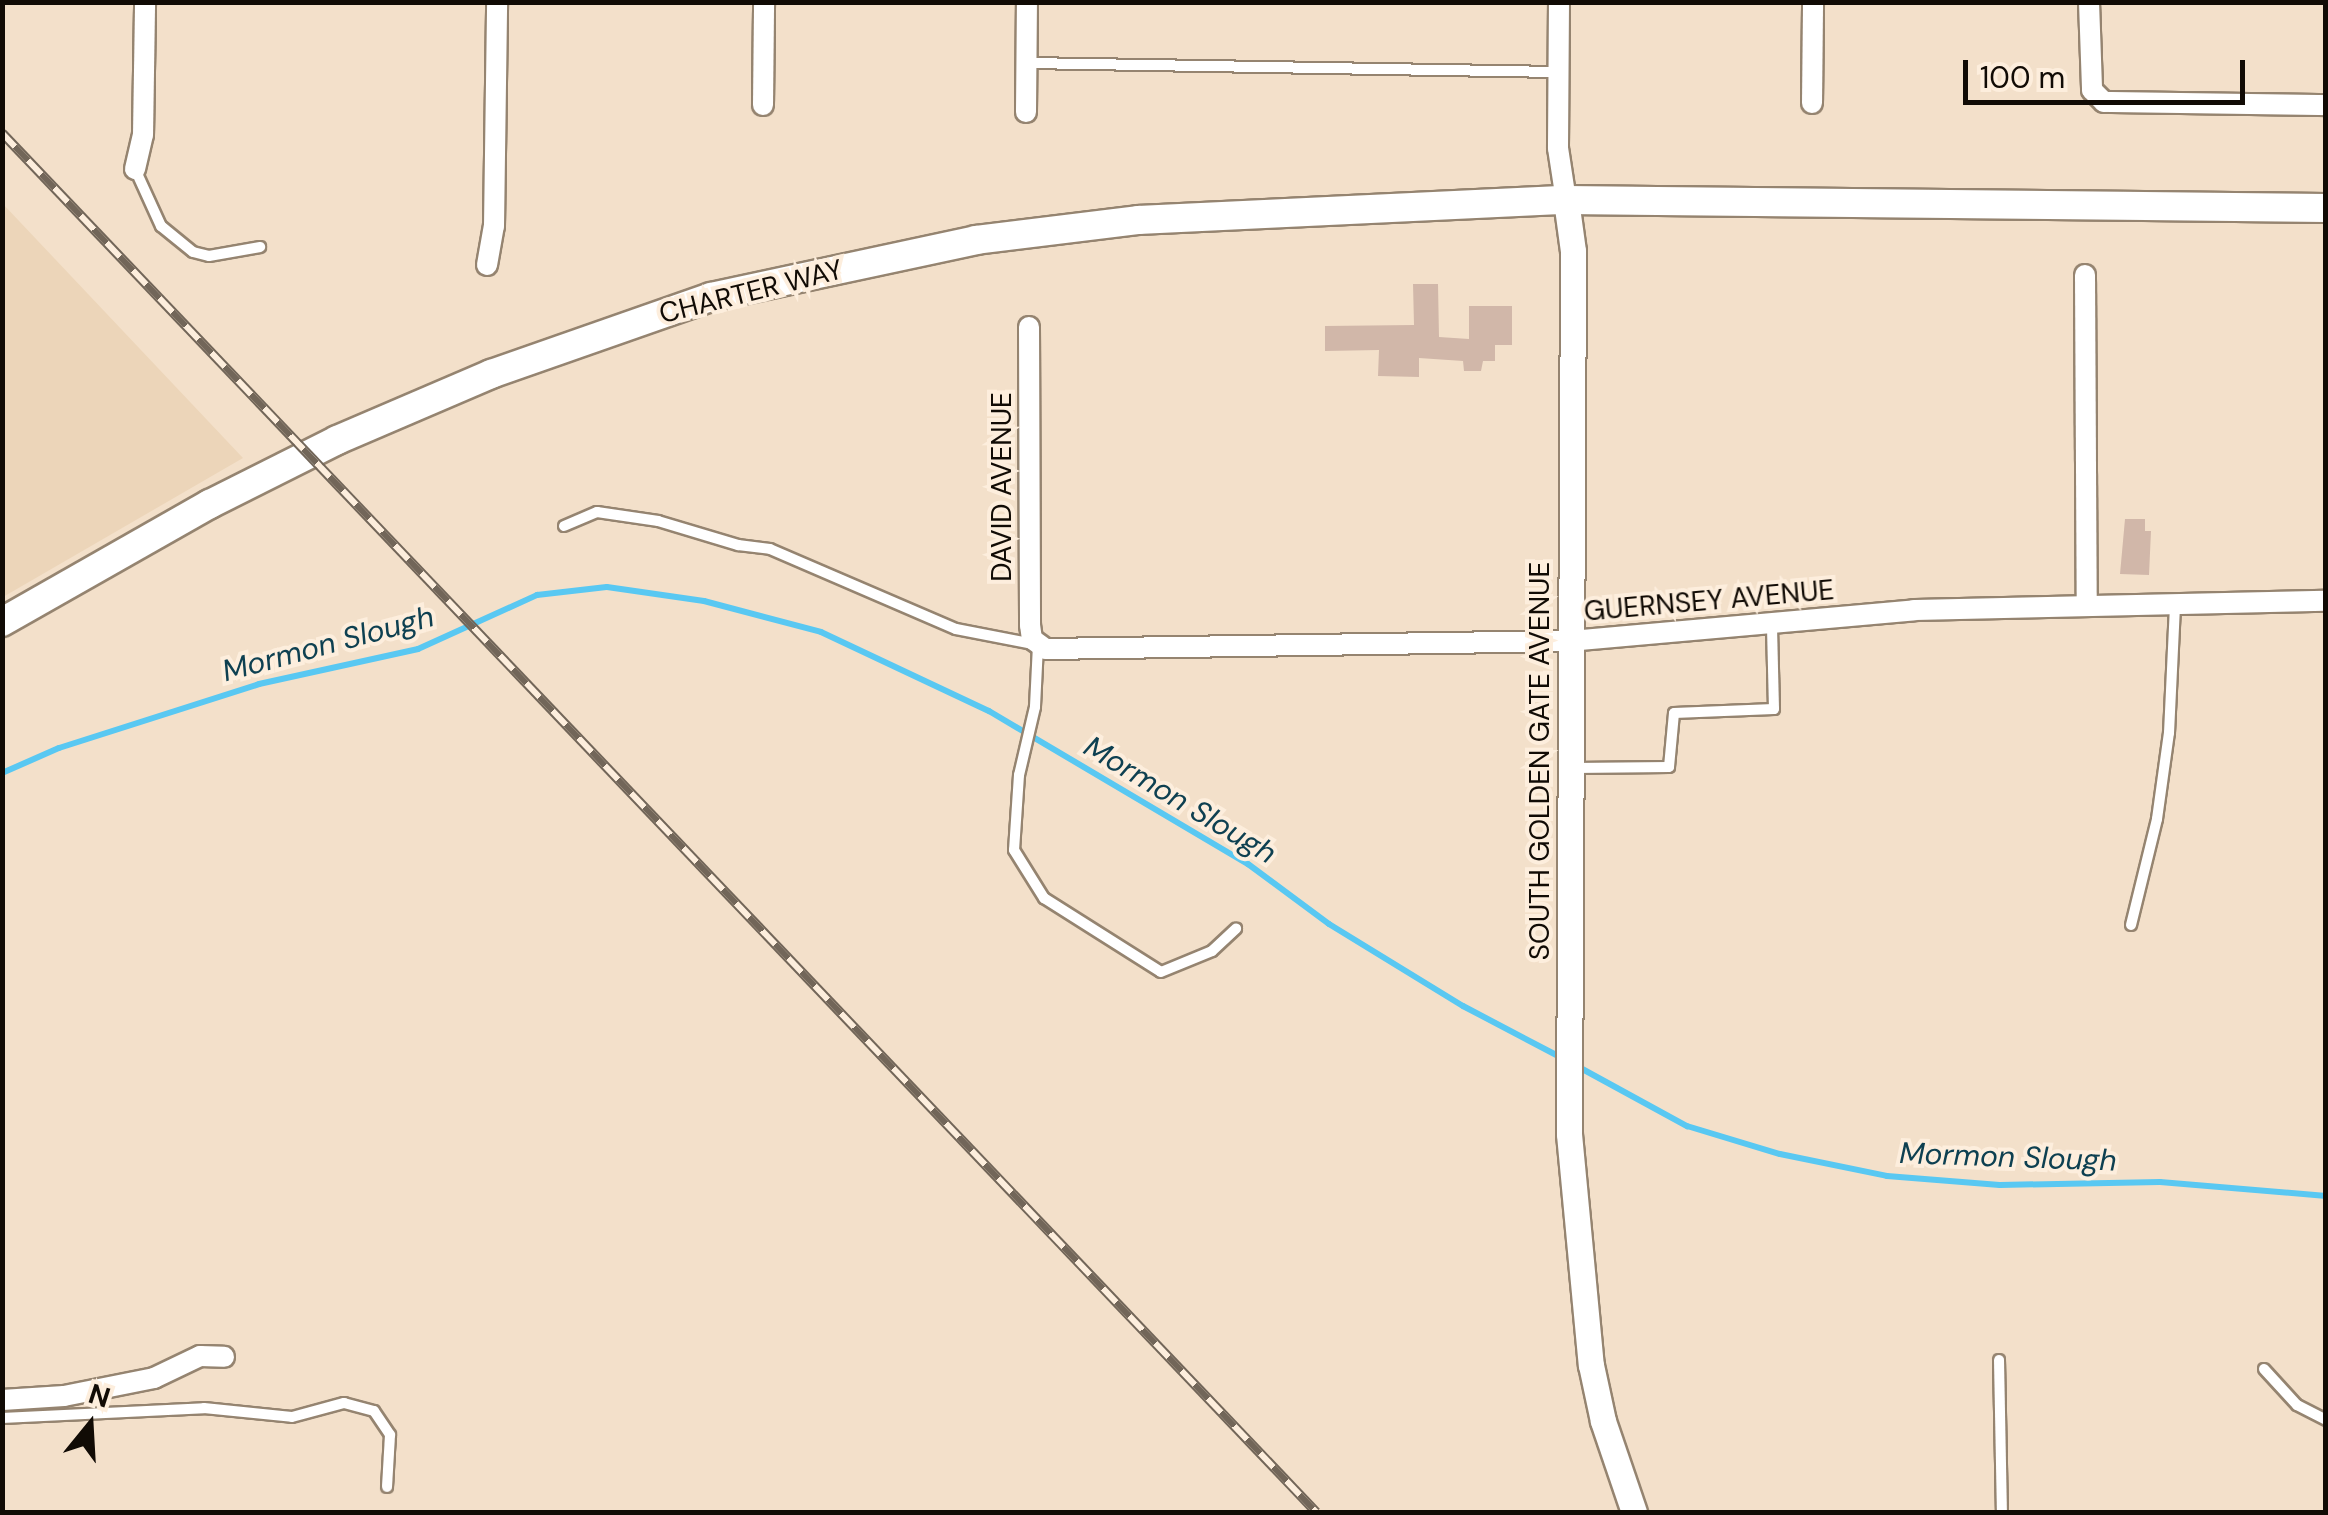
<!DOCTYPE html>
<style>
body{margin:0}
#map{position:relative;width:2328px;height:1515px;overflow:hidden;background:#f3e0ca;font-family:"DM Sans",sans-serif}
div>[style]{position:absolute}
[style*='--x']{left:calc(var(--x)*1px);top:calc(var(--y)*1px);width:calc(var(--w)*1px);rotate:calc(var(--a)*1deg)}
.built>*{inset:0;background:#ecd5b9}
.stream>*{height:6px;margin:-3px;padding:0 3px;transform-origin:3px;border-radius:3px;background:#59c8f2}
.building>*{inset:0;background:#d1b7a9}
.roads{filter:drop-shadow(2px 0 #958470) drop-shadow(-2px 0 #958470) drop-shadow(0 2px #958470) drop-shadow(0 -2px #958470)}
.service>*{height:10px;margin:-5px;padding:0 5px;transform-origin:5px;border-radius:5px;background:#fff}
.minor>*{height:20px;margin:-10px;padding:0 10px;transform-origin:10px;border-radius:10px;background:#fff}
.tertiary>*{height:25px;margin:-12.5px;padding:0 12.5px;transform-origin:12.5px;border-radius:12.5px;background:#fff}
.secondary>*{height:28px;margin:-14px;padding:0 14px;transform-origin:14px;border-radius:14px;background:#fff}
.rail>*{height:10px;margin-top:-5px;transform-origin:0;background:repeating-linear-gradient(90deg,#fdeedd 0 19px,#726659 0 38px);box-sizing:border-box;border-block:2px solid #726659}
span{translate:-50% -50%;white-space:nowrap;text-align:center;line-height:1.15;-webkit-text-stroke:8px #fdeedd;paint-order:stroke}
.street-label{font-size:28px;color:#110b05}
.water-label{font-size:30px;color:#0e4051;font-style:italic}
.frame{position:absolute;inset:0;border:5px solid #110b05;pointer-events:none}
.north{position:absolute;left:40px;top:1375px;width:100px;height:100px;-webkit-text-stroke:8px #fdeedd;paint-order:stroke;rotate:18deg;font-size:28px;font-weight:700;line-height:40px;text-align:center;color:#110b05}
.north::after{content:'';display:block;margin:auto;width:35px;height:45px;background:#110b05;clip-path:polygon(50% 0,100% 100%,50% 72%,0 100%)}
.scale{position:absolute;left:1963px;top:60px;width:282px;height:45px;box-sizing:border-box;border:5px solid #110b05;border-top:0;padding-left:12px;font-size:30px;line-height:35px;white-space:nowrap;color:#110b05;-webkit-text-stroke:8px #fdeedd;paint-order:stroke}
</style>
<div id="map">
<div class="built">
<div style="clip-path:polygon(3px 204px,243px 458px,3px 597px,2px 597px)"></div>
</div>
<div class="stream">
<div style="--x:2;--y:773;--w:62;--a:-23.7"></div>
<div style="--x:59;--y:748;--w:210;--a:-17.7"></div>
<div style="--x:259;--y:684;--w:163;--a:-12.4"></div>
<div style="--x:418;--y:649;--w:131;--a:-24.4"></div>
<div style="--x:537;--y:595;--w:70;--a:-6.5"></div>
<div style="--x:607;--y:587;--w:98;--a:8.2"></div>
<div style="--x:704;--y:601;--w:121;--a:14.8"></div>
<div style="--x:821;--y:632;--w:186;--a:25.2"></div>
<div style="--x:989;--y:711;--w:301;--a:30.6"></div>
<div style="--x:1248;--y:864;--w:101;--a:36.5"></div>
<div style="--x:1329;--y:924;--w:157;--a:31.5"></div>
<div style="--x:1463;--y:1006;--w:114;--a:27.7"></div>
<div style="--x:1575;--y:1065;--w:128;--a:28.6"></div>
<div style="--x:1687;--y:1126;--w:97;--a:16.8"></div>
<div style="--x:1780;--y:1154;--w:109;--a:11.6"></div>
<div style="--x:1887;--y:1176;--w:113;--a:4.6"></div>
<div style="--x:2000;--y:1185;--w:160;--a:-1.1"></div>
<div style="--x:2160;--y:1182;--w:167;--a:4.8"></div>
</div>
<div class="building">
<div style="clip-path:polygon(1413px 284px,1438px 284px,1439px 337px,1469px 339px,1469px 306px,1512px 306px,1512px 345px,1495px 345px,1495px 361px,1483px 361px,1481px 371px,1464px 371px,1463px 361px,1419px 358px,1419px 377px,1378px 376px,1379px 350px,1325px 351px,1325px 326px,1414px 325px)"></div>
<div style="clip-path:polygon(2125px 519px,2145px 519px,2145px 531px,2151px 531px,2149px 575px,2120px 574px)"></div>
</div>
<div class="roads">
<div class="service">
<div style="--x:1027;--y:63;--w:532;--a:0.97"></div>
<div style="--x:135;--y:169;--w:63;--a:65.5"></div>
<div style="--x:161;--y:226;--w:41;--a:39.1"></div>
<div style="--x:193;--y:252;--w:16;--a:14"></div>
<div style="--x:209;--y:256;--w:52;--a:-10"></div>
<div style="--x:564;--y:526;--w:36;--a:-23"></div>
<div style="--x:597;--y:512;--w:62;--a:8.4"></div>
<div style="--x:658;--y:521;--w:84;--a:16.7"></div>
<div style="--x:738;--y:545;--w:32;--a:7"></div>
<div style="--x:770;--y:549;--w:202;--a:23.3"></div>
<div style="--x:956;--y:629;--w:84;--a:11"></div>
<div style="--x:1038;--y:645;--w:62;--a:92.8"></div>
<div style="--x:1035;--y:707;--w:70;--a:103.2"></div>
<div style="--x:1019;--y:775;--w:75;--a:93.8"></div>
<div style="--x:1014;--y:850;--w:57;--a:58"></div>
<div style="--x:1044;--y:898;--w:138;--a:32.3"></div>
<div style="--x:1161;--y:972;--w:55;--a:-22.4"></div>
<div style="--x:1212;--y:951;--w:33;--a:-43"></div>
<div style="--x:1574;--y:768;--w:95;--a:-0.6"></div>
<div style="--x:1669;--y:767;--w:54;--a:-84.7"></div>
<div style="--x:1674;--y:713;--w:100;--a:-2.3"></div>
<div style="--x:1774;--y:709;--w:84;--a:-91.4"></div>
<div style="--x:2131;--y:925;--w:109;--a:-76.2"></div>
<div style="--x:2157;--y:819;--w:87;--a:-82.1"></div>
<div style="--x:2169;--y:733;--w:128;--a:-87.3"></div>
<div style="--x:1999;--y:1360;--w:152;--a:88.9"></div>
<div style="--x:2264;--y:1369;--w:49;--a:47.5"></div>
<div style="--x:2297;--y:1405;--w:33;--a:27"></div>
<div style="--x:2;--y:1418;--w:202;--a:-2.8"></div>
<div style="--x:204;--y:1408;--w:88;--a:5.8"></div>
<div style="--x:292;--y:1417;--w:54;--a:-15.1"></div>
<div style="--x:344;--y:1403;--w:31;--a:15"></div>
<div style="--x:374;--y:1411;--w:29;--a:56"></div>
<div style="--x:390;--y:1435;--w:52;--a:93.3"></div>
</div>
<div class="minor">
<div style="--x:1559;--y:2;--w:146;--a:90.4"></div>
<div style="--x:1558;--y:148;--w:53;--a:81.3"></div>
<div style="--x:2089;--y:2;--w:88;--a:88"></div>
<div style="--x:2092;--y:90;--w:17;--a:45"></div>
<div style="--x:2104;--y:102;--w:222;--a:0.8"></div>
<div style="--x:1812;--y:103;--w:101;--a:-89.4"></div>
<div style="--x:763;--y:105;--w:103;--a:-89.4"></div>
<div style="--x:1026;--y:112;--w:110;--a:-89.5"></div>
<div style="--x:135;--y:169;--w:35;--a:-77"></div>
<div style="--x:143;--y:135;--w:133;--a:-89.1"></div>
<div style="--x:487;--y:265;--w:40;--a:-80"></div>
<div style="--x:494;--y:226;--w:224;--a:-89.2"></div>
<div style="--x:2085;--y:275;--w:330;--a:89.7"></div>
<div style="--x:1029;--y:327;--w:298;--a:89.8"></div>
<div style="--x:1030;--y:625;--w:14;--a:82"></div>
<div style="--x:1032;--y:639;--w:17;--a:36"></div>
<div style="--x:1046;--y:649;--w:524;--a:-0.87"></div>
<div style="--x:1570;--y:641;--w:345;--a:-5.1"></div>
<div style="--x:1914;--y:610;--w:412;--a:-1.3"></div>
<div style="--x:2;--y:1400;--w:62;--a:-3.7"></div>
<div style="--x:64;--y:1396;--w:92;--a:-11.3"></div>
<div style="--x:154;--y:1378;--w:51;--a:-25.6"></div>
<div style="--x:200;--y:1356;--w:24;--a:2"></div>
</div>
<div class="tertiary">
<div style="--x:1566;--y:200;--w:51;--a:82.2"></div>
<div style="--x:1573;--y:251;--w:883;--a:90.26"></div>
<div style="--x:1569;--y:1134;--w:232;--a:84.6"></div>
<div style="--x:1591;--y:1365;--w:57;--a:77.9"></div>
<div style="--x:1603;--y:1421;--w:96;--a:71.2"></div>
</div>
<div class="secondary">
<div style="--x:2;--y:622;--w:239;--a:-29.6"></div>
<div style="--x:210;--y:504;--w:142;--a:-26.7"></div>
<div style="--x:337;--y:440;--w:168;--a:-23.2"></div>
<div style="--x:491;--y:374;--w:233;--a:-19.3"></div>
<div style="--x:711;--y:297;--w:271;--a:-12.1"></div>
<div style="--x:976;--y:240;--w:163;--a:-7"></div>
<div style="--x:1138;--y:220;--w:428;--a:-2.7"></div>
<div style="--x:1566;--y:200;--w:760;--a:0.6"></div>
</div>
</div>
<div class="rail">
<div style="--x:2;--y:133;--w:1905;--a:46.38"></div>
</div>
<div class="street-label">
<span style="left:751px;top:292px;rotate:-14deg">CHARTER WAY</span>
<span style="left:1002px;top:487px;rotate:-90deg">DAVID AVENUE</span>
<span style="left:1709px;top:601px;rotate:-5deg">GUERNSEY AVENUE</span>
<span style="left:1540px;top:761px;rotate:-90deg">SOUTH GOLDEN GATE AVENUE</span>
</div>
<div class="water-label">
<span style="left:328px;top:644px;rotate:-15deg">Mormon Slough</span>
<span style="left:1180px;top:800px;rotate:31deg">Mormon Slough</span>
<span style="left:2008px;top:1157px;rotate:2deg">Mormon Slough</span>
</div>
<div class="frame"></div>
<div class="north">N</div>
<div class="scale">100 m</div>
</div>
